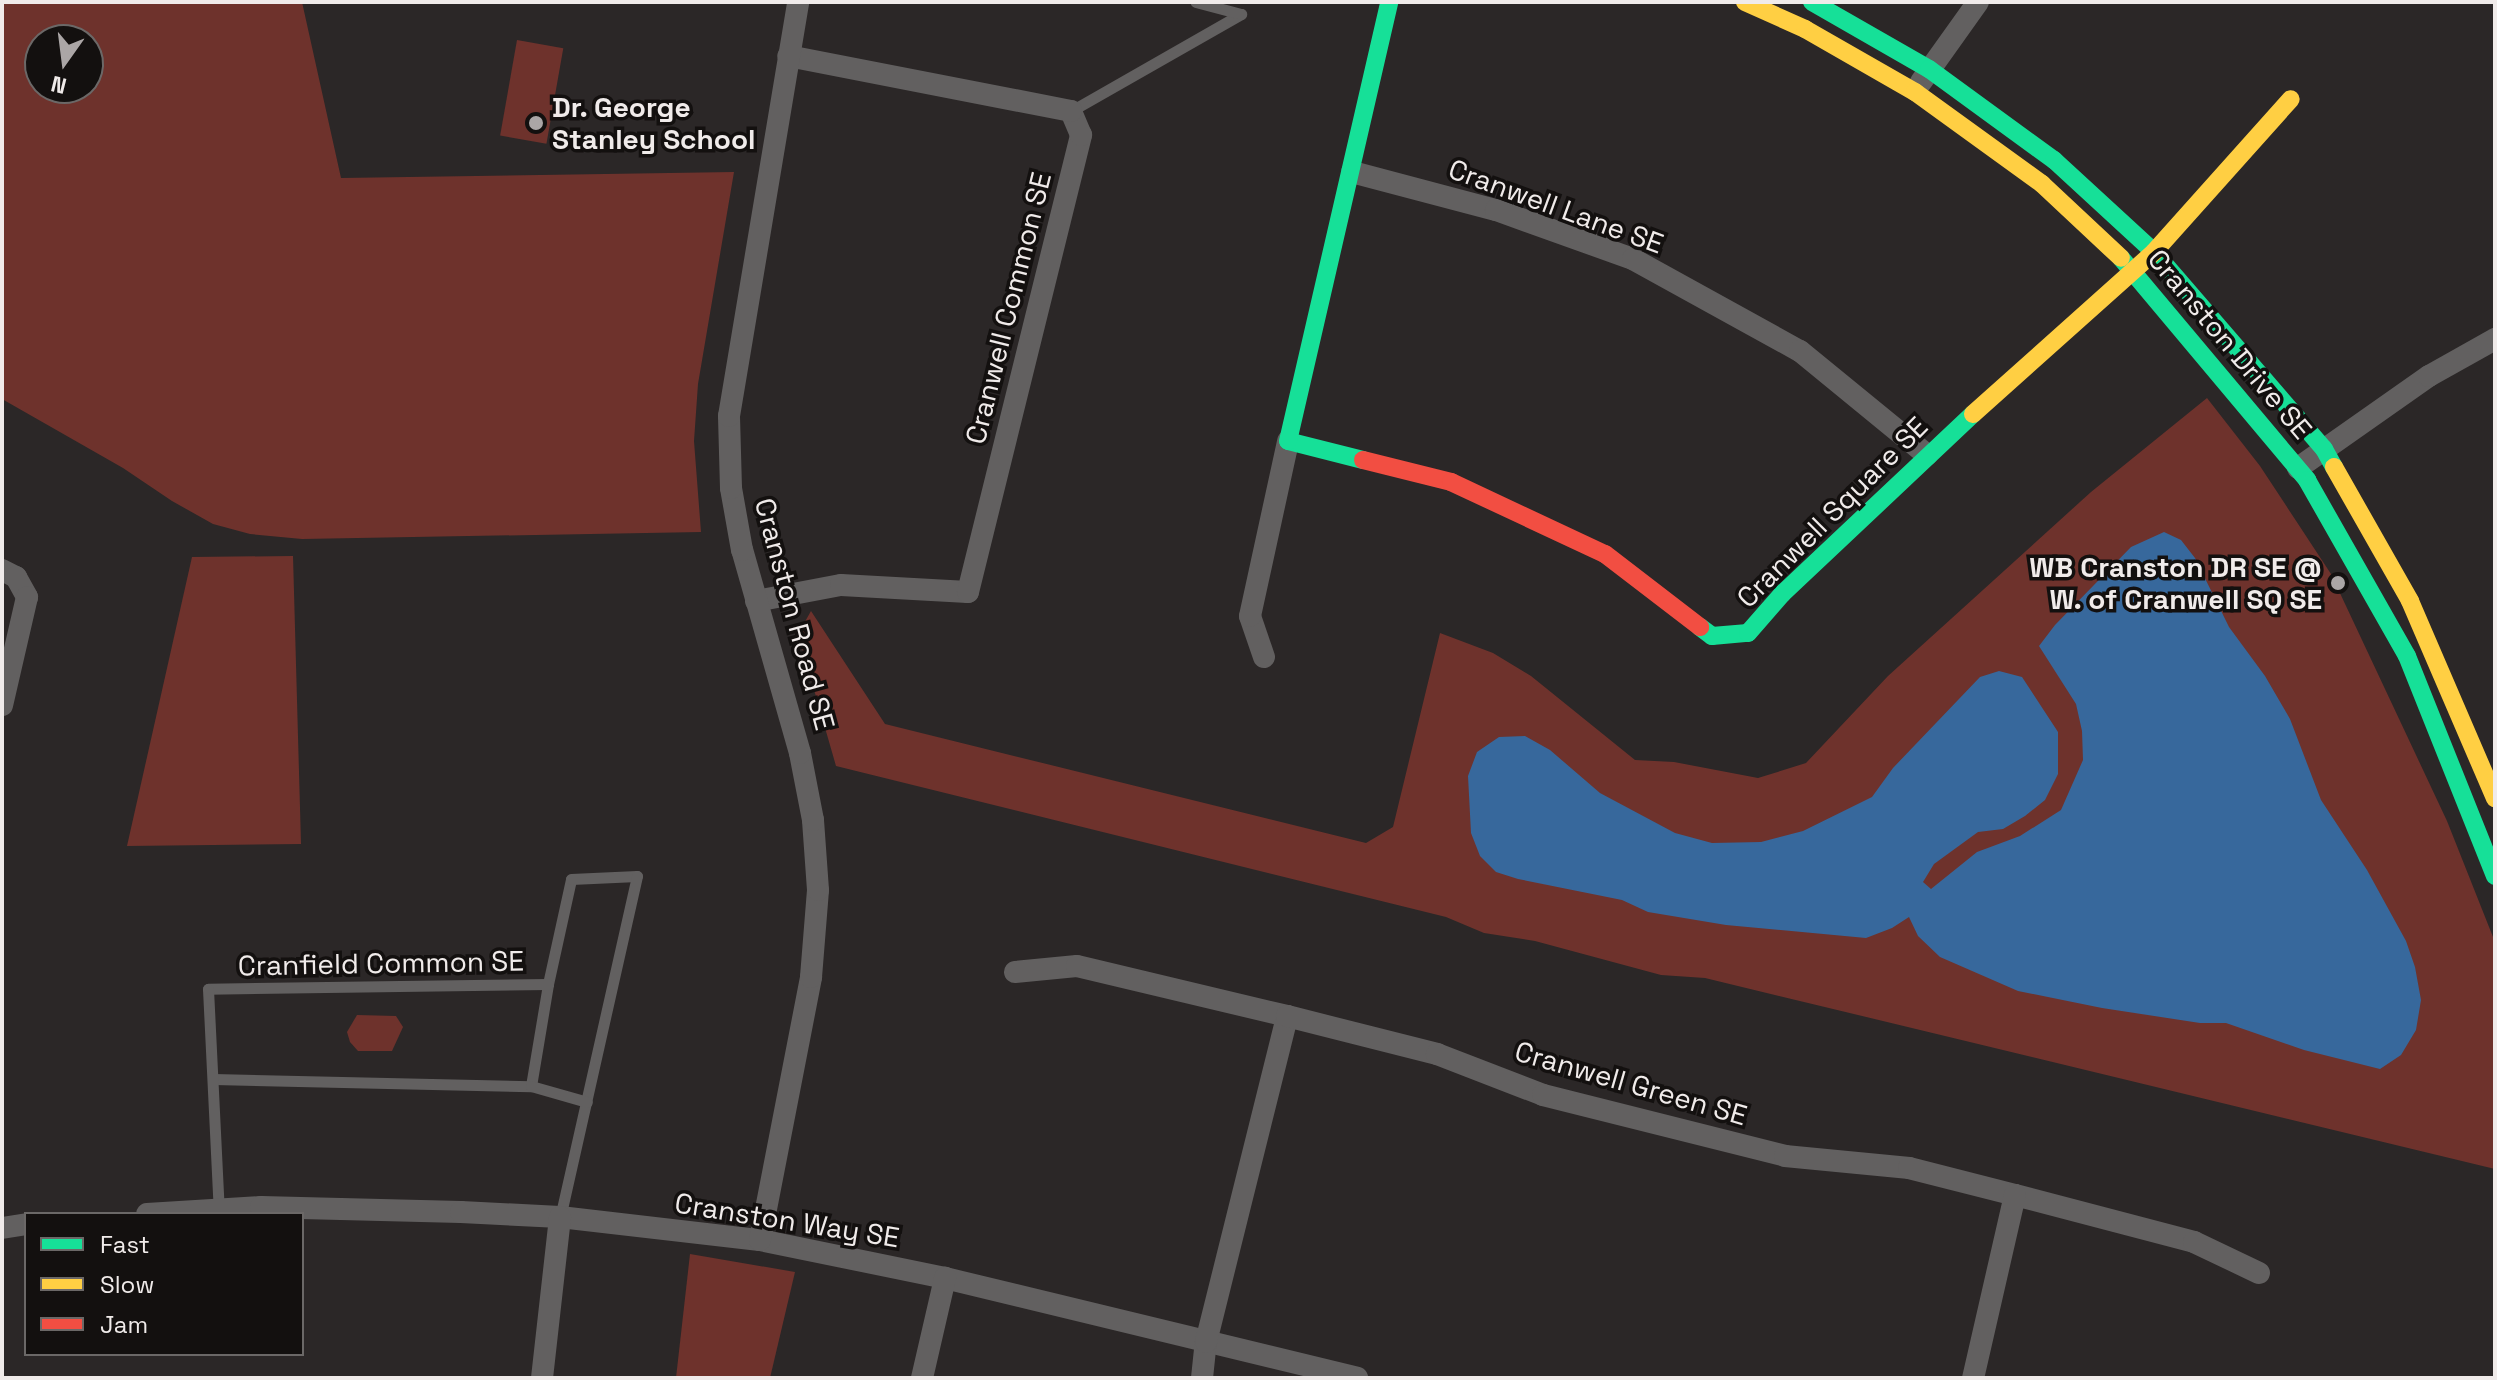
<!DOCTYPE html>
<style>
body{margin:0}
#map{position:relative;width:2497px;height:1380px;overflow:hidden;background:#2b2727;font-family:"Space Grotesk",sans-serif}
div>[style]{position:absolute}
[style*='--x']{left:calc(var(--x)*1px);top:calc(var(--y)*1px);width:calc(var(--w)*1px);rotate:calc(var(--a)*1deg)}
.green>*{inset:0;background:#6e322c;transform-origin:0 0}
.water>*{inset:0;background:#37689c}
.lane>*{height:11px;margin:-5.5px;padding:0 5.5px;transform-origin:5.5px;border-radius:5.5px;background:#626060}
.street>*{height:22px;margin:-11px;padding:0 11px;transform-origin:11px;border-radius:11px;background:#626060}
.fast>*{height:18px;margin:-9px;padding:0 9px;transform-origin:9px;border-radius:9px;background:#16e098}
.slow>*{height:18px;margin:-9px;padding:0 9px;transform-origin:9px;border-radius:9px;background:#ffcf43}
.jam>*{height:18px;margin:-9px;padding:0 9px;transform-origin:9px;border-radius:9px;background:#f24e42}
.dots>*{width:22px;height:22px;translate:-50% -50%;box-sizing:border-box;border:4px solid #13100f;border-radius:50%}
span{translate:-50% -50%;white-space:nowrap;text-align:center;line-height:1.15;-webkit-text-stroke:7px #13100f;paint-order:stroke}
.poi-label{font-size:28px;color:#f0ebea;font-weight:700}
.left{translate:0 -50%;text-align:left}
.right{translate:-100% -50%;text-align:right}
.street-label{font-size:28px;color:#f0ebea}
.frame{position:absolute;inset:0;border:4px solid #f0ebea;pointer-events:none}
.legend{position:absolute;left:24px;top:1212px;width:280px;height:144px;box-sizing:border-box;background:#13100f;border:2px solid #6b6867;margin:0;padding:10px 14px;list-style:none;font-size:24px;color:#f0ebea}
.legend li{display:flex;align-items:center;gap:16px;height:40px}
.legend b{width:40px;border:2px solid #6b6867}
.north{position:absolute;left:24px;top:24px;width:80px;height:80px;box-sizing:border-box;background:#13100f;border:2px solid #6b6867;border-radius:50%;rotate:194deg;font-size:22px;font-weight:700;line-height:32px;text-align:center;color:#f0ebea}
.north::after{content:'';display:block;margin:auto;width:28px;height:36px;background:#aba6a6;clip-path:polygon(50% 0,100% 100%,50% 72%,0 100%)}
</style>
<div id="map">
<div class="green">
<div style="clip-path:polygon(evenodd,2px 2px,302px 2px,341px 178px,734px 172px,698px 384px,694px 441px,701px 532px,302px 539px,250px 534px,213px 524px,172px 501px,123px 468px,2px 399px,2px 2px,88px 40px,88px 88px,40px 88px,40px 40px,88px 40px)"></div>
<div style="left:517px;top:40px;width:47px;height:97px;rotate:10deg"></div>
<div style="clip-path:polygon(2207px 398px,2260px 466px,2331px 574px,2447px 821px,2495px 942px,2495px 1169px,1705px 978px,1661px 975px,1535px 941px,1484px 933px,1446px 917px,836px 766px,798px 634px,811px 611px,885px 724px,1366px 843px,1393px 827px,1440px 633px,1493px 653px,1531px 676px,1635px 760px,1674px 762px,1758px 778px,1806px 763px,1888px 676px,2091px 492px)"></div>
<div style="clip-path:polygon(293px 556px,301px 844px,127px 846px,192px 557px)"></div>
<div style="clip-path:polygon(357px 1015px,396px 1016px,403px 1027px,392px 1051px,358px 1051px,350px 1042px,347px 1032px)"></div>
<div style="clip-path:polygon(690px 1254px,795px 1272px,770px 1378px,676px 1378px)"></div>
</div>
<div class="water">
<div style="clip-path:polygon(2164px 532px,2181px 540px,2195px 558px,2229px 627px,2265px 676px,2290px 719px,2321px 800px,2367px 870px,2406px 941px,2415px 967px,2421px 1000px,2416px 1030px,2401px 1055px,2380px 1069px,2304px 1050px,2226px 1023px,2200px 1023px,2102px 1008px,2018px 991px,1940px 957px,1918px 936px,1909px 917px,1892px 928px,1866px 938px,1726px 925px,1648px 912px,1622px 900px,1518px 879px,1496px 872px,1480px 856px,1471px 833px,1468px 776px,1477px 752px,1499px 737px,1525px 736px,1550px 750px,1600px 793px,1675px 833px,1712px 843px,1761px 842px,1803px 831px,1872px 797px,1893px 768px,1980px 677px,1999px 671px,2022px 677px,2058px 732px,2058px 774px,2045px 800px,2025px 816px,2003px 829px,1978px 832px,1934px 864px,1923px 882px,1931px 889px,1977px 852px,2020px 836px,2061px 810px,2083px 760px,2082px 731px,2076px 704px,2039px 646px,2055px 625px,2131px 547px)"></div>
</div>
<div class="lane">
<div style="--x:1071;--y:111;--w:196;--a:-29.7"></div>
<div style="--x:1241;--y:14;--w:47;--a:-165.1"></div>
<div style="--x:548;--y:984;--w:107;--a:-77.6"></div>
<div style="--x:571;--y:879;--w:66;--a:-2.6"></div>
<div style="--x:637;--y:876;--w:350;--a:102.7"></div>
<div style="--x:213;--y:1079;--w:318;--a:1.3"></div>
<div style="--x:531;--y:1086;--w:103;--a:-80.5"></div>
<div style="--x:548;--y:984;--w:340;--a:179.2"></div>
<div style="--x:208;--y:989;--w:221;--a:87.2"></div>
<div style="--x:531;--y:1086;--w:58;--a:15.9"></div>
</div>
<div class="street">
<div style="--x:1921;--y:82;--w:98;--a:-54.5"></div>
<div style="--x:1352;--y:172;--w:149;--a:14.8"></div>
<div style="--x:1496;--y:210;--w:145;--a:19.7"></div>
<div style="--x:1633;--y:259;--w:191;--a:28.9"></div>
<div style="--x:1800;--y:351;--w:164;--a:39.3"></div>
<div style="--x:2298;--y:468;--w:160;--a:-35.1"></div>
<div style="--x:2429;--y:376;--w:76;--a:-29.3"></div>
<div style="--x:2;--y:570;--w:16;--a:27"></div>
<div style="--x:16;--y:577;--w:23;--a:61"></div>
<div style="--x:27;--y:597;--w:111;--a:103"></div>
<div style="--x:756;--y:601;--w:86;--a:-10.7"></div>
<div style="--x:841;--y:585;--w:127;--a:3.2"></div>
<div style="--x:968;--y:592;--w:471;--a:-76.1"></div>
<div style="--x:1081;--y:135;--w:26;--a:-113"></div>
<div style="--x:1071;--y:111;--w:288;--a:-169"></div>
<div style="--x:1264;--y:657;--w:43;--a:-108.9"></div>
<div style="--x:1250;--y:616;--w:179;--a:-77.7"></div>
<div style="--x:1015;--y:972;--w:62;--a:-5.5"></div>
<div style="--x:1077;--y:966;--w:216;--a:13.4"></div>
<div style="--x:2015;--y:1195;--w:185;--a:14.7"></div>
<div style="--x:2194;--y:1242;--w:72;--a:25.5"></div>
<div style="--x:147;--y:1214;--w:114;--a:-3.5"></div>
<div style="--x:261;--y:1207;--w:200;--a:1.4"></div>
<div style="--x:461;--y:1212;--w:99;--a:2.9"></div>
<div style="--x:560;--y:1217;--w:201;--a:6.6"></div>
<div style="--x:760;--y:1240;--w:189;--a:11.6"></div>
<div style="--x:945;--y:1278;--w:424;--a:13.6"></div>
<div style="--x:2;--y:1228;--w:24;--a:-9"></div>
<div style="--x:760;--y:1240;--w:268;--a:-79"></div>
<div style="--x:811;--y:977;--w:87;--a:-85.4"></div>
<div style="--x:818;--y:890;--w:70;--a:-94.1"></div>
<div style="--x:813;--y:820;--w:68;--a:-101"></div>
<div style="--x:800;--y:753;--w:211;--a:-105.9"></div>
<div style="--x:742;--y:550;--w:63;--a:-100.1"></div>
<div style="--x:731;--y:488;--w:72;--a:-91.6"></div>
<div style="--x:729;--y:416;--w:420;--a:-80.5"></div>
<div style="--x:542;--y:1378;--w:162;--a:-83.6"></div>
<div style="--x:922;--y:1378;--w:103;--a:-77"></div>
<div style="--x:1202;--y:1378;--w:36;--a:-84"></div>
<div style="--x:1206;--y:1342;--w:336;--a:-76"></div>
<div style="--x:1287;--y:1016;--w:155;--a:14.2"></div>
<div style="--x:1437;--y:1054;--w:114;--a:21.1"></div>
<div style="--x:1543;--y:1095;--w:250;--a:14.1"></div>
<div style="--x:1785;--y:1156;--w:125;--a:5.5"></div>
<div style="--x:1909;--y:1168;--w:109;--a:14.3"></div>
<div style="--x:2015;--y:1195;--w:188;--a:102.9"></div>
</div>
<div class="fast">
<div style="--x:1812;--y:2;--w:135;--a:29.8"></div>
<div style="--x:1929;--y:69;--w:155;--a:36.1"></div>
<div style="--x:2054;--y:160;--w:136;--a:42.6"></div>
<div style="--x:2154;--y:252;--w:260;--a:49.2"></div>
<div style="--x:2324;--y:449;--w:21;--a:61"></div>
<div style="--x:2121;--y:258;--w:290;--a:50"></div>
<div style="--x:2307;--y:480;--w:202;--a:60.4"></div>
<div style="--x:2407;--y:656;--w:237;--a:68.2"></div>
<div style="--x:1363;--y:460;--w:77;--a:-165.8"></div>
<div style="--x:1288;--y:441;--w:450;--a:-77"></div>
<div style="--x:1700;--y:627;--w:15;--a:37"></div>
<div style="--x:1712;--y:636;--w:36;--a:-5"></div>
<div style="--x:1748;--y:633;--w:52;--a:-48.9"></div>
<div style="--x:1782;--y:594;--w:262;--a:-43.3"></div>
</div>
<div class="slow">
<div style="--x:1745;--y:2;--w:66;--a:24.2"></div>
<div style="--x:1805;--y:29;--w:127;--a:29.8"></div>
<div style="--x:1915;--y:92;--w:157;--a:35.9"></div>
<div style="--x:2042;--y:184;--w:108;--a:43.1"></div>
<div style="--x:1973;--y:414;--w:243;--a:-41.8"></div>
<div style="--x:2154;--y:252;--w:205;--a:-48.2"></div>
<div style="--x:2334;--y:467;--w:154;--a:60.4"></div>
<div style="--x:2410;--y:601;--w:215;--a:66.7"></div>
</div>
<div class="jam">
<div style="--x:1363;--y:460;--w:91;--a:14"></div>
<div style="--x:1451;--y:482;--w:170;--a:25.1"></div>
<div style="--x:1605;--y:554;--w:120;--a:37.5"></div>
</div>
<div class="dots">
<div style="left:536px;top:123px;background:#aba6a6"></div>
<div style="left:2338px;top:583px;background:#aba6a6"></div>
</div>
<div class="poi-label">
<span class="left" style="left:552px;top:123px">Dr. George<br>Stanley School</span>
<span class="right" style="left:2322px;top:583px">WB Cranston DR SE @<br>W. of Cranwell SQ SE</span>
</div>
<div class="street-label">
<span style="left:1556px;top:206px;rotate:20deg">Cranwell Lane SE</span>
<span style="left:1008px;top:308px;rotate:-76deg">Cranwell Common SE</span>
<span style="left:2230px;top:344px;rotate:50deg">Cranston Drive SE</span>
<span style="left:1832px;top:512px;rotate:-45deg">Cranwell Square SE</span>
<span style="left:795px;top:614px;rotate:75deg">Cranston Road SE</span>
<span style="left:381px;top:963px;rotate:-1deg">Cranfield Common SE</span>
<span style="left:1631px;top:1083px;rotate:16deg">Cranwell Green SE</span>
<span style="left:787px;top:1220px;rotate:9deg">Cranston Way SE</span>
</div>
<div class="frame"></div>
<ul class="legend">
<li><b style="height:10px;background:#16e098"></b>Fast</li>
<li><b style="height:10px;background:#ffcf43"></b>Slow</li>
<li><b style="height:10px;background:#f24e42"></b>Jam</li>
</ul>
<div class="north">N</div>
</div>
